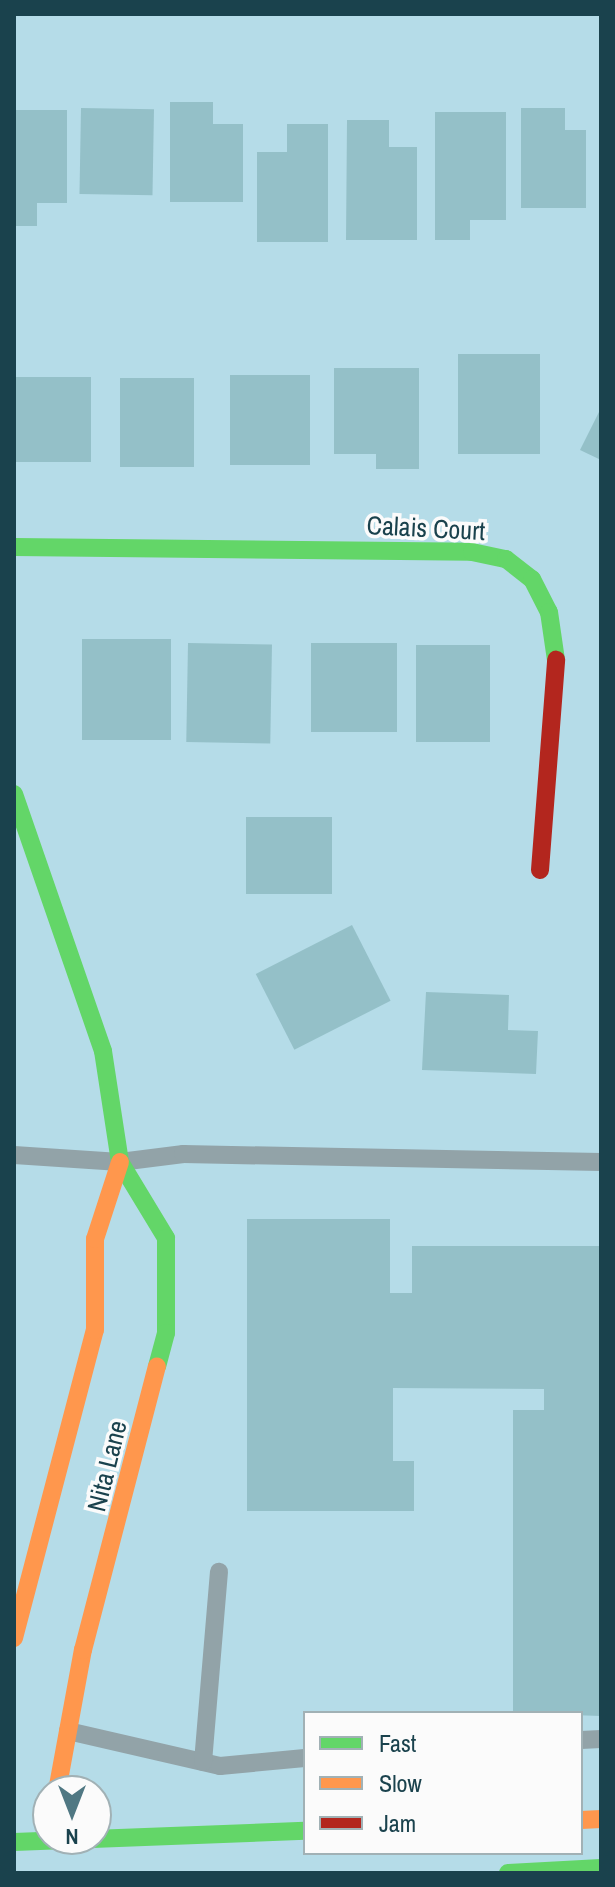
<!DOCTYPE html>
<style>
body{margin:0}
#map{position:relative;width:615px;height:1887px;overflow:hidden;background:#b5dce8;font-family:"Archivo Narrow",sans-serif}
div>[style]{position:absolute}
[style*='--x']{left:calc(var(--x)*1px);top:calc(var(--y)*1px);width:calc(var(--w)*1px);rotate:calc(var(--a)*1deg)}
.building>*{inset:0;background:#94c0c8;transform-origin:0 0}
.lane>*{height:18px;margin:-9px;padding:0 9px;transform-origin:9px;border-radius:9px;background:#92a3a8}
.fast>*{height:18px;margin:-9px;padding:0 9px;transform-origin:9px;border-radius:9px;background:#63d668}
.slow>*{height:18px;margin:-9px;padding:0 9px;transform-origin:9px;border-radius:9px;background:#ff974d}
.jam>*{height:18px;margin:-9px;padding:0 9px;transform-origin:9px;border-radius:9px;background:#b3261e}
span{translate:-50% -50%;white-space:nowrap;text-align:center;line-height:1.15;-webkit-text-stroke:7px #fbfbfb;paint-order:stroke}
.street-label{font-size:26px;color:#1a424d}
.frame{position:absolute;inset:0;border:16px solid #1a424d;pointer-events:none}
.legend{position:absolute;left:303px;top:1711px;width:280px;height:144px;box-sizing:border-box;background:#fbfbfb;border:2px solid #a1b1b5;margin:0;padding:10px 14px;list-style:none;font-size:24px;color:#1a424d}
.legend li{display:flex;align-items:center;gap:16px;height:40px}
.legend b{width:40px;border:2px solid #a1b1b5}
.north{position:absolute;left:32px;top:1775px;width:80px;height:80px;box-sizing:border-box;background:#fbfbfb;border:2px solid #a1b1b5;border-radius:50%;rotate:180deg;font-size:22px;font-weight:700;line-height:32px;text-align:center;color:#1a424d}
.north::after{content:'';display:block;margin:auto;width:28px;height:36px;background:#507883;clip-path:polygon(50% 0,100% 100%,50% 72%,0 100%)}
</style>
<div id="map">
<div class="building">
<div style="clip-path:polygon(170px 102px,213px 102px,213px 124px,243px 124px,243px 202px,170px 202px)"></div>
<div style="left:81px;top:108px;width:73px;height:86px;rotate:1deg"></div>
<div style="clip-path:polygon(521px 108px,565px 108px,565px 130px,586px 130px,586px 208px,521px 208px)"></div>
<div style="clip-path:polygon(14px 110px,67px 110px,67px 203px,37px 203px,37px 226px,14px 226px)"></div>
<div style="clip-path:polygon(435px 112px,506px 112px,506px 220px,470px 220px,470px 240px,435px 240px)"></div>
<div style="clip-path:polygon(347px 120px,389px 120px,389px 147px,417px 147px,417px 240px,346px 240px)"></div>
<div style="clip-path:polygon(287px 124px,328px 124px,328px 242px,257px 242px,257px 152px,287px 152px)"></div>
<div style="left:458px;top:354px;width:82px;height:100px"></div>
<div style="clip-path:polygon(334px 368px,419px 368px,419px 469px,376px 469px,376px 454px,334px 454px)"></div>
<div style="left:230px;top:375px;width:80px;height:90px"></div>
<div style="left:14px;top:377px;width:77px;height:85px"></div>
<div style="left:120px;top:378px;width:74px;height:89px"></div>
<div style="clip-path:polygon(601px 408px,601px 460px,580px 450px)"></div>
<div style="left:82px;top:639px;width:89px;height:101px"></div>
<div style="left:188px;top:643px;width:84px;height:99px;rotate:1deg"></div>
<div style="left:397px;top:643px;width:89px;height:86px;rotate:90deg"></div>
<div style="left:416px;top:645px;width:74px;height:97px"></div>
<div style="left:246px;top:817px;width:86px;height:77px"></div>
<div style="left:352px;top:925px;width:85px;height:108px;rotate:63deg"></div>
<div style="clip-path:polygon(426px 992px,509px 995px,508px 1030px,538px 1031px,536px 1074px,422px 1070px)"></div>
<div style="clip-path:polygon(247px 1219px,390px 1219px,390px 1293px,412px 1293px,412px 1246px,601px 1246px,601px 1716px,513px 1713px,513px 1410px,544px 1410px,544px 1389px,393px 1388px,393px 1461px,414px 1461px,414px 1511px,247px 1511px)"></div>
</div>
<div class="lane">
<div style="--x:14;--y:1155;--w:106;--a:3.8"></div>
<div style="--x:120;--y:1162;--w:64;--a:-7.2"></div>
<div style="--x:183;--y:1154;--w:418;--a:1.1"></div>
<div style="--x:68;--y:1731;--w:156;--a:13"></div>
<div style="--x:220;--y:1766;--w:85;--a:-5.4"></div>
<div style="--x:581;--y:1740;--w:20;--a:-3"></div>
<div style="--x:203;--y:1762;--w:191;--a:-85.2"></div>
</div>
<div class="fast">
<div style="--x:14;--y:547;--w:458;--a:0.6"></div>
<div style="--x:472;--y:552;--w:35;--a:12"></div>
<div style="--x:506;--y:559;--w:33;--a:38"></div>
<div style="--x:532;--y:579;--w:37;--a:63"></div>
<div style="--x:549;--y:612;--w:49;--a:81.7"></div>
<div style="--x:14;--y:794;--w:272;--a:70.9"></div>
<div style="--x:103;--y:1051;--w:112;--a:81.3"></div>
<div style="--x:120;--y:1162;--w:89;--a:58.8"></div>
<div style="--x:166;--y:1238;--w:95;--a:90"></div>
<div style="--x:166;--y:1333;--w:34;--a:105"></div>
<div style="--x:14;--y:1842;--w:291;--a:-2.2"></div>
<div style="--x:508;--y:1873;--w:93;--a:-3.1"></div>
</div>
<div class="slow">
<div style="--x:14;--y:1638;--w:318;--a:-75.3"></div>
<div style="--x:95;--y:1330;--w:91;--a:-90"></div>
<div style="--x:95;--y:1239;--w:81;--a:-72"></div>
<div style="--x:57;--y:1791;--w:143;--a:-79.6"></div>
<div style="--x:83;--y:1650;--w:293;--a:-75.4"></div>
<div style="--x:581;--y:1820;--w:20;--a:-3"></div>
</div>
<div class="jam">
<div style="--x:540;--y:870;--w:211;--a:-85.6"></div>
</div>
<div class="street-label">
<span style="left:426px;top:528px;rotate:3deg">Calais Court</span>
<span style="left:107px;top:1466px;rotate:-76deg">Nita Lane</span>
</div>
<div class="frame"></div>
<ul class="legend">
<li><b style="height:10px;background:#63d668"></b>Fast</li>
<li><b style="height:10px;background:#ff974d"></b>Slow</li>
<li><b style="height:10px;background:#b3261e"></b>Jam</li>
</ul>
<div class="north">N</div>
</div>
